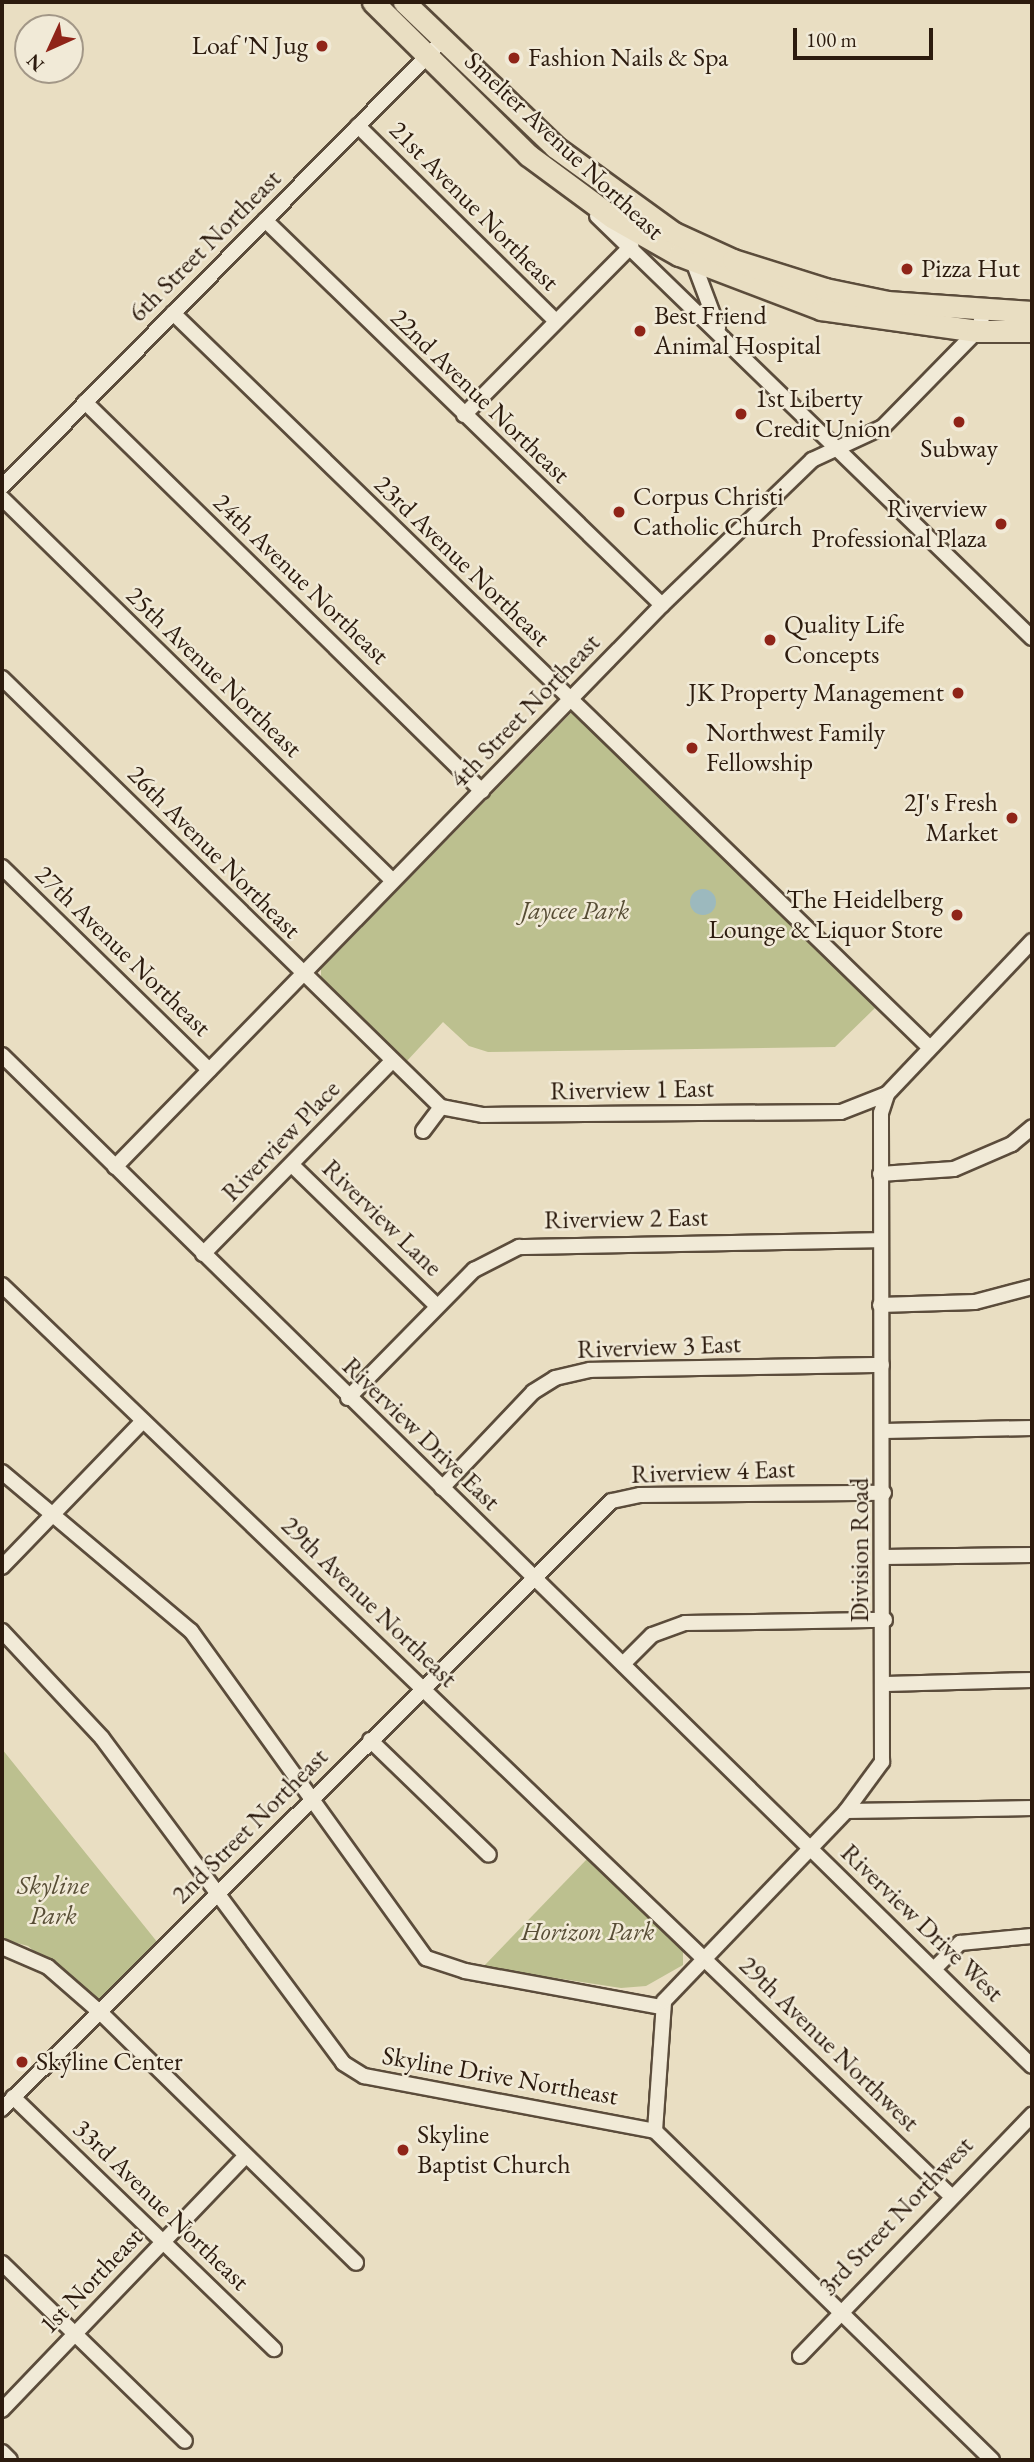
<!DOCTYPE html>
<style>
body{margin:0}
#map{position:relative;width:1034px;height:2462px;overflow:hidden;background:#e9dec2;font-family:"EB Garamond",serif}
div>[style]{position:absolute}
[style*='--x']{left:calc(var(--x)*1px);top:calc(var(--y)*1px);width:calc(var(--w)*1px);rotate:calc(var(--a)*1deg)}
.green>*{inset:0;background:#bcc08f}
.water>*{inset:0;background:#9cb9be}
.round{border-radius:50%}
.roads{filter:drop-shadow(2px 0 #5b4c3b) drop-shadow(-2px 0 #5b4c3b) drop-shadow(0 2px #5b4c3b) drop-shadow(0 -2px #5b4c3b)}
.minor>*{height:14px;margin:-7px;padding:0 7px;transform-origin:7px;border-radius:7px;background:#f1ead7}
.highway>*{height:21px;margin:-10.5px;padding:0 10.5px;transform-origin:10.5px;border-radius:10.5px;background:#e9dec2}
.dots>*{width:19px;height:19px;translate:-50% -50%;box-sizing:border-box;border:4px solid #f1ead7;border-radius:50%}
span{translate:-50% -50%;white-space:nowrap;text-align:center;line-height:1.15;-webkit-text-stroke:5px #f1ead7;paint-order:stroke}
.poi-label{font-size:26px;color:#2c1b0e}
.right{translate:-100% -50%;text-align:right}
.left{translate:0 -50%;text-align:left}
.street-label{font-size:26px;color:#2c1b0e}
.park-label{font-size:26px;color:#574d35;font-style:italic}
.frame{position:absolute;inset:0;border:4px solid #2c1b0e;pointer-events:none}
.north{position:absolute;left:14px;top:14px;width:70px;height:70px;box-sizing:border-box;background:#f1ead7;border:2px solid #a29787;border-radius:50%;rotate:225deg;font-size:19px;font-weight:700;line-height:28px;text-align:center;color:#2c1b0e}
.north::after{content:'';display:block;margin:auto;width:24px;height:32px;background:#8f2418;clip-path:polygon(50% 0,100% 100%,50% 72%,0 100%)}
.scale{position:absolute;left:793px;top:28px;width:140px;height:32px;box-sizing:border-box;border:4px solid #2c1b0e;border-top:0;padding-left:9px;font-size:21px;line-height:24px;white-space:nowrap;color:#2c1b0e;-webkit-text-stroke:5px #f1ead7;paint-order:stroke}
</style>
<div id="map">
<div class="green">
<div style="clip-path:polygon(572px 712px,876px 1007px,835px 1047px,488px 1052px,469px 1046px,443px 1022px,406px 1062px,321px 979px,321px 969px)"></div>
<div style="clip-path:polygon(2px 1749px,158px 1943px,102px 2000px,92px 2000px,28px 1946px,2px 1939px)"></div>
<div style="clip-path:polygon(588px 1858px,683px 1950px,683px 1965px,646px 1986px,621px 1988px,483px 1967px)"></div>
</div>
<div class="water">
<div class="round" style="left:690px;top:889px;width:26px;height:26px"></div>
</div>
<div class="roads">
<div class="minor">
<div style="--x:358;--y:126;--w:278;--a:44.6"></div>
<div style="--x:597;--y:216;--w:606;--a:44.13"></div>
<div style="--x:265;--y:220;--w:553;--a:44.12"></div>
<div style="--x:691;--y:256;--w:77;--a:69.4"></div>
<div style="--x:173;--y:313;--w:1054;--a:44.15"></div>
<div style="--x:85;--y:402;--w:556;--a:44.42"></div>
<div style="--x:464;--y:415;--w:238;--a:-45.3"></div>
<div style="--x:2;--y:487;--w:628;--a:-45.39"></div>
<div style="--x:2;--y:498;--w:547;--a:44.41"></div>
<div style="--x:2;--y:678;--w:614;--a:44.34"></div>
<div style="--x:441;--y:1107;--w:43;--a:10.8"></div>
<div style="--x:483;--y:1115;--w:358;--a:-0.5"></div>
<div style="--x:841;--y:1112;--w:49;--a:-21.4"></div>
<div style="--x:2;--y:867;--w:290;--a:44.4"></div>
<div style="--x:2;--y:1055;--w:1443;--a:44.47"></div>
<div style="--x:423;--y:1131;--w:30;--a:-53"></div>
<div style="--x:293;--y:1166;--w:201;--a:44.2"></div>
<div style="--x:115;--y:1167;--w:784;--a:-45.77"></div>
<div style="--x:662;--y:605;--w:209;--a:-44"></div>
<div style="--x:812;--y:460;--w:78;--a:-24.9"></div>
<div style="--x:883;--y:427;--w:134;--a:-45.6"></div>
<div style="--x:977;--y:331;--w:19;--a:-69"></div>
<div style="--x:880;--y:1174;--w:74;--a:-3.9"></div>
<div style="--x:954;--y:1169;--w:63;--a:-23.3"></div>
<div style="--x:1012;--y:1144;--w:26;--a:-40"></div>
<div style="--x:203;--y:1254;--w:270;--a:-45.6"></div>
<div style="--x:2;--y:1285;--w:1317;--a:43.83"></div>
<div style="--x:880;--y:1305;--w:95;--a:-1.8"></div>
<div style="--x:975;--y:1302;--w:59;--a:-14.7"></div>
<div style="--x:348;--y:1398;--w:180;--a:-45.5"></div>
<div style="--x:474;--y:1270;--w:51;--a:-27.1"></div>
<div style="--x:519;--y:1247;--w:361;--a:-1.1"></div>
<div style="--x:884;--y:1431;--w:148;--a:-1.2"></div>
<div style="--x:2;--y:1472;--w:247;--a:40.1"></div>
<div style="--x:191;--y:1631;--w:403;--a:54.3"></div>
<div style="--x:426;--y:1958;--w:41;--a:18.4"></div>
<div style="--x:465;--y:1971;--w:200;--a:10.4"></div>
<div style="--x:442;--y:1488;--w:132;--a:-46.5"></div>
<div style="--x:533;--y:1392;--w:26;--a:-32"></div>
<div style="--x:555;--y:1378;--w:36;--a:-13"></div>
<div style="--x:590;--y:1370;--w:292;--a:-1"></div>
<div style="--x:884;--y:1557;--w:148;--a:-0.8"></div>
<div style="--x:2;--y:1567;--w:203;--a:-46"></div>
<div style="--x:2;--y:1631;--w:146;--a:46.9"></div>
<div style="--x:102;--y:1738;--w:405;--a:53.4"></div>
<div style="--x:343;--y:2063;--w:25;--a:32"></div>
<div style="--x:364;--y:2076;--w:296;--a:10.7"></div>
<div style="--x:655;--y:2131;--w:471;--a:44.3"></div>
<div style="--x:623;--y:1664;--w:41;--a:-45"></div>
<div style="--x:652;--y:1635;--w:35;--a:-20"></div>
<div style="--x:685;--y:1623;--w:200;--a:-0.9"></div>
<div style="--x:886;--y:1684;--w:146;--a:-1.6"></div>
<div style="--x:370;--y:1740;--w:165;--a:44"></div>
<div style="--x:846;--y:1811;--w:186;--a:-0.9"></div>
<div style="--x:2;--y:1947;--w:50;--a:23.5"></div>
<div style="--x:48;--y:1967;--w:70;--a:41"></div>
<div style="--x:101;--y:2013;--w:357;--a:44.4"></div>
<div style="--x:934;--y:1969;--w:37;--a:-45"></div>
<div style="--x:960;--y:1943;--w:72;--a:-5.6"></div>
<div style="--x:13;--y:2097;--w:363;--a:44"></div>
<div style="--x:2;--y:2109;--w:861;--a:-44.91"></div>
<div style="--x:612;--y:1501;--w:29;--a:-12"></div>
<div style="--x:640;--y:1495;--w:244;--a:-0.5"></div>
<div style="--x:655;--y:2131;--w:130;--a:-86"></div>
<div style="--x:664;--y:2001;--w:263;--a:-46.2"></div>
<div style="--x:846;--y:1811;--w:61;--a:-53.7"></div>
<div style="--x:882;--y:1762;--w:649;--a:-90.09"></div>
<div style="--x:881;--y:1113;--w:20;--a:-72"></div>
<div style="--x:887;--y:1094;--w:211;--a:-46.5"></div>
<div style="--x:2;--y:2263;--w:255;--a:44.2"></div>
<div style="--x:800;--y:2356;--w:335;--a:-46.1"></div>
<div style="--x:2;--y:2410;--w:352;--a:-46.2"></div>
<div style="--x:2;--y:2452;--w:11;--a:45"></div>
</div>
<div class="highway">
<div style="--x:373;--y:2;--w:218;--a:44.6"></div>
<div style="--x:528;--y:155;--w:104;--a:36.4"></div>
<div style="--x:612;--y:217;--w:77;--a:29.6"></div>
<div style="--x:679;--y:255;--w:152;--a:20.8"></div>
<div style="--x:821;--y:309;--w:158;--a:8"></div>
<div style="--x:977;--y:331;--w:55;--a:0"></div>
<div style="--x:404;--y:2;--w:209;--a:43.8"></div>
<div style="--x:555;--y:147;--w:147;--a:35.9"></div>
<div style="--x:674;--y:233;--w:65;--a:24.6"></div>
<div style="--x:733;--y:260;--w:96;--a:17.5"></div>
<div style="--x:825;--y:289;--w:63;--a:11.8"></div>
<div style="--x:887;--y:302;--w:145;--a:3.9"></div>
</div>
</div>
<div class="dots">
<div style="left:322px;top:46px;background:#8f2418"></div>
<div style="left:514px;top:58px;background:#8f2418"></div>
<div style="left:907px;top:269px;background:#8f2418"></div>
<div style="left:640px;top:331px;background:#8f2418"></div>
<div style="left:741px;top:414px;background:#8f2418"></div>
<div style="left:959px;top:422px;background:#8f2418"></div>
<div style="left:619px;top:512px;background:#8f2418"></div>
<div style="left:1001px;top:524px;background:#8f2418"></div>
<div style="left:770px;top:640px;background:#8f2418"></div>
<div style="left:958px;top:693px;background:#8f2418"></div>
<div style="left:692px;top:748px;background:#8f2418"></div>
<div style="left:1012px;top:818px;background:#8f2418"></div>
<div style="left:957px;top:915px;background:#8f2418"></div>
<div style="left:22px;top:2062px;background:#8f2418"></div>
<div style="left:403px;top:2150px;background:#8f2418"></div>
</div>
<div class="poi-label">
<span class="right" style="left:308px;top:46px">Loaf 'N Jug</span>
<span class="left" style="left:528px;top:58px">Fashion Nails &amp; Spa</span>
<span class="left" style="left:921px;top:269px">Pizza Hut</span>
<span class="left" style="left:654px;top:331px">Best Friend<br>Animal Hospital</span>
<span class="left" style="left:755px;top:414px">1st Liberty<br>Credit Union</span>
<span style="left:959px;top:449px">Subway</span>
<span class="left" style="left:633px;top:512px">Corpus Christi<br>Catholic Church</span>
<span class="right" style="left:987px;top:524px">Riverview<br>Professional Plaza</span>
<span class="left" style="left:784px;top:640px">Quality Life<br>Concepts</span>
<span class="right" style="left:944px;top:693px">JK Property Management</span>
<span class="left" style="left:706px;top:748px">Northwest Family<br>Fellowship</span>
<span class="right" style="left:998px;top:818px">2J's Fresh<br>Market</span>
<span class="right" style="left:943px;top:915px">The Heidelberg<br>Lounge &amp; Liquor Store</span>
<span class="left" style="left:36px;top:2062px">Skyline Center</span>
<span class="left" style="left:417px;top:2150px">Skyline<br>Baptist Church</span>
</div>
<div class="street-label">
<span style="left:564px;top:146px;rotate:43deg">Smelter Avenue Northeast</span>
<span style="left:474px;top:206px;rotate:45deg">21st Avenue Northeast</span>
<span style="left:205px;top:246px;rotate:-45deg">6th Street Northeast</span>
<span style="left:480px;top:396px;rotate:44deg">22nd Avenue Northeast</span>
<span style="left:462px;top:561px;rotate:44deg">23rd Avenue Northeast</span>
<span style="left:301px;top:579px;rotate:44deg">24th Avenue Northeast</span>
<span style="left:214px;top:672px;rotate:44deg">25th Avenue Northeast</span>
<span style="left:525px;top:711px;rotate:-46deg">4th Street Northeast</span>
<span style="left:214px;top:852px;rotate:45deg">26th Avenue Northeast</span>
<span style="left:123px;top:951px;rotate:44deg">27th Avenue Northeast</span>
<span style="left:632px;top:1090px;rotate:-1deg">Riverview 1 East</span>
<span style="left:281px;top:1141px;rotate:-46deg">Riverview Place</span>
<span style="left:382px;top:1218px;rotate:44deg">Riverview Lane</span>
<span style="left:626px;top:1219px;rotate:-1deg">Riverview 2 East</span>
<span style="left:659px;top:1347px;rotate:-2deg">Riverview 3 East</span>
<span style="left:421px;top:1434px;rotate:44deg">Riverview Drive East</span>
<span style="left:713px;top:1472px;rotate:-2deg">Riverview 4 East</span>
<span style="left:860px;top:1550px;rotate:-90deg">Division Road</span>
<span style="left:369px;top:1602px;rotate:44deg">29th Avenue Northeast</span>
<span style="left:250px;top:1826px;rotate:-45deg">2nd Street Northeast</span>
<span style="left:922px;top:1923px;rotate:44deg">Riverview Drive West</span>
<span style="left:829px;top:2044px;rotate:44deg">29th Avenue Northwest</span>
<span style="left:500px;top:2076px;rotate:10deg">Skyline Drive Northeast</span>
<span style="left:161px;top:2205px;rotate:44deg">33rd Avenue Northeast</span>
<span style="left:896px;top:2216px;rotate:-46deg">3rd Street Northwest</span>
<span style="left:91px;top:2281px;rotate:-46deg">1st Northeast</span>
</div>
<div class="park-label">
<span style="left:575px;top:911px">Jaycee Park</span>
<span style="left:53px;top:1901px">Skyline<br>Park</span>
<span style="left:588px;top:1932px">Horizon Park</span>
</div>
<div class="frame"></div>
<div class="north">N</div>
<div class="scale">100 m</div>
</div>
